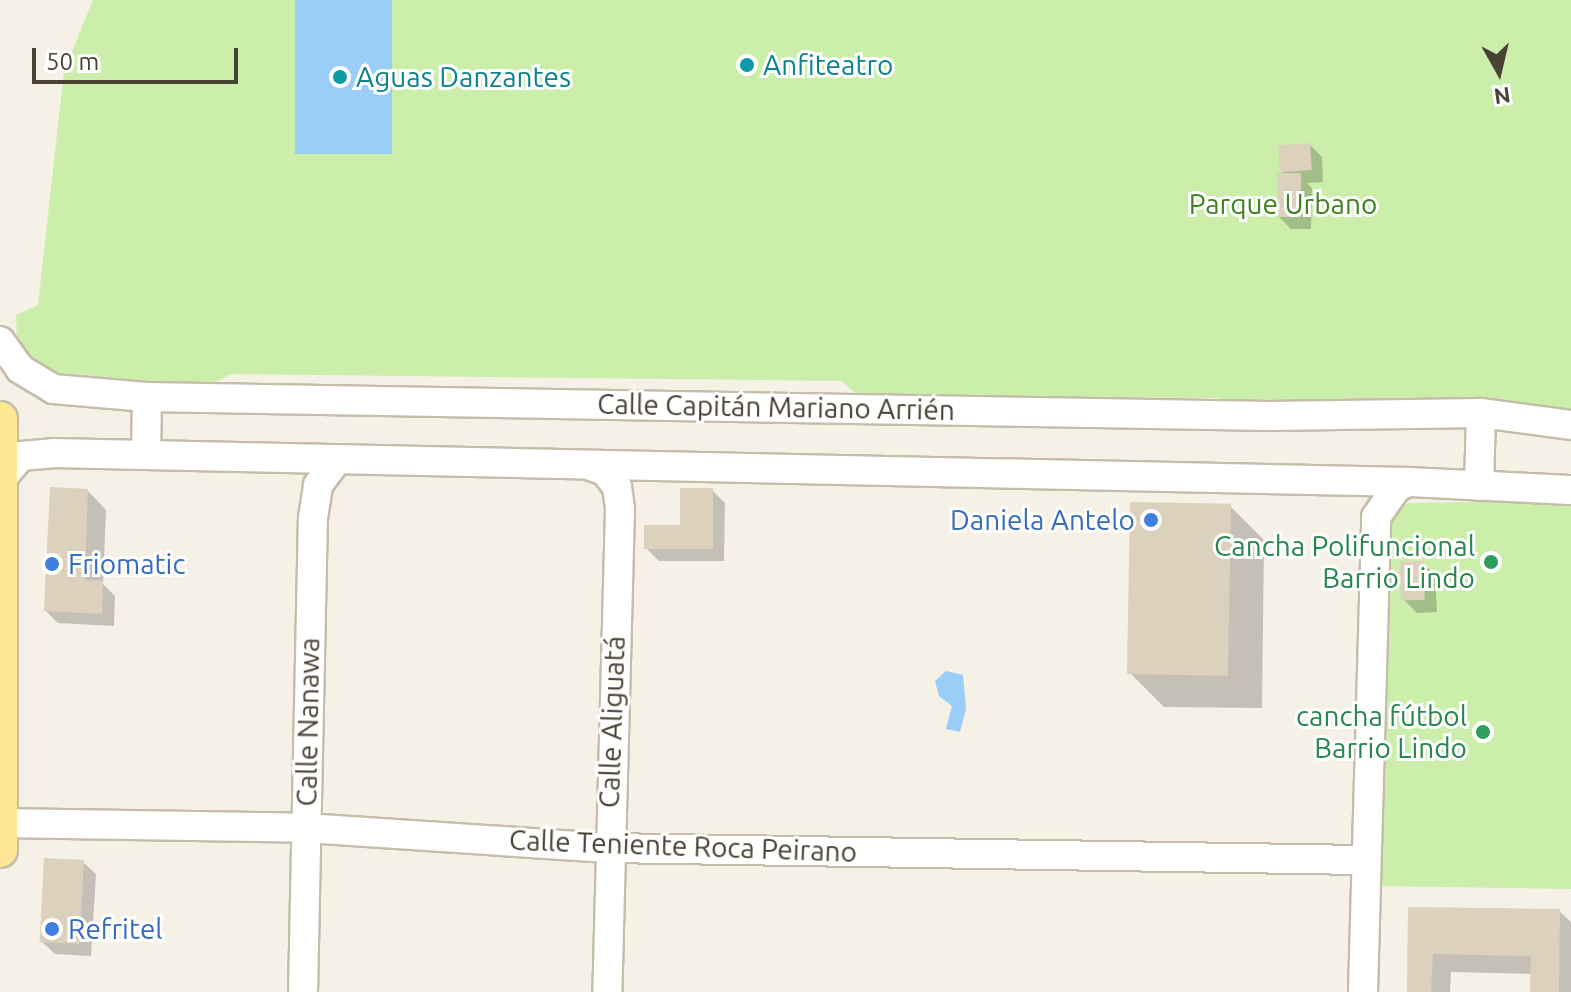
<!DOCTYPE html>
<meta charset="utf-8">
<style>
body{margin:0}
#map{position:relative;width:1571px;height:992px;overflow:hidden;background:#f5f1e6;font-family:Ubuntu,sans-serif}
div>[style]{position:absolute}
[style*='--x']{left:calc(var(--x)*1px);top:calc(var(--y)*1px);width:calc(var(--w)*1px);rotate:calc(var(--a)*1deg)}
.green>*{inset:0;background:#cbeeaa}
.water>*{inset:0;background:#9bcdf9;transform-origin:0 0}
.shadow>*{inset:0;background:#0003}
.building>*{inset:0;background:#dbd1bd;transform-origin:0 0}
.roads{filter:drop-shadow(2px 0 #c5bdaa) drop-shadow(-2px 0 #c5bdaa) drop-shadow(0 2px #c5bdaa) drop-shadow(0 -2px #c5bdaa)}
.minor>*{height:28px;margin:-14px;padding:0 14px;transform-origin:14px;border-radius:14px;background:#fff}
.major>*{height:34px;margin:-17px;padding:0 17px;transform-origin:17px;border-radius:17px;background:#ffe795}
.dots>*{width:22px;height:22px;translate:-50% -50%;box-sizing:border-box;border:4px solid #fff;border-radius:50%}
span{translate:-50% -50%;white-space:nowrap;text-align:center;line-height:1.15;-webkit-text-stroke:6px #fff;paint-order:stroke}
.culture-label{font-size:28px;color:#0d838f}
.left{translate:0 -50%;text-align:left}
.park-label{font-size:28px;color:#3f8220}
.street-label{font-size:28px;color:#494234}
.shop-label{font-size:28px;color:#366cbe}
.right{translate:-100% -50%;text-align:right}
.leisure-label{font-size:28px;color:#27864d}
.north{position:absolute;left:1459px;top:32px;width:80px;height:80px;-webkit-text-stroke:6px #fff;paint-order:stroke;rotate:172deg;font-size:22px;font-weight:700;line-height:32px;text-align:center;color:#494234}
.north::after{content:'';display:block;margin:auto;width:28px;height:36px;background:#494234;clip-path:polygon(50% 0,100% 100%,50% 72%,0 100%)}
.scale{position:absolute;left:32px;top:48px;width:206px;height:36px;box-sizing:border-box;border:4px solid #494234;border-top:0;padding-left:10px;font-size:24px;line-height:28px;white-space:nowrap;color:#494234;-webkit-text-stroke:6px #fff;paint-order:stroke}
</style>
<div id="map">
<div class="green">
<div style="clip-path:polygon(93px 0,1571px 0,1571px 413px,1503px 401px,1373px 402px,1227px 413px,1218px 398px,858px 395px,841px 381px,232px 374px,197px 390px,62px 382px,37px 365px,17px 341px,16px 315px,38px 305px,64px 71px)"></div>
<div style="clip-path:polygon(1571px 501px,1571px 889px,1375px 886px,1388px 518px,1408px 503px)"></div>
</div>
<div class="water">
<div style="left:295px;top:0;width:97px;height:154px"></div>
<div style="clip-path:polygon(946px 671px,963px 675px,966px 709px,960px 732px,946px 729px,952px 706px,939px 696px,935px 681px)"></div>
</div>
<div class="shadow">
<div style="clip-path:polygon(1310px 145px,1322px 157px,1323px 182px,1307px 183px,1312px 188px,1311px 229px,1291px 229px,1278px 216px,1285px 175px,1281px 171px)"></div>
<div style="clip-path:polygon(712px 490px,725px 503px,724px 561px,659px 561px,646px 548px,682px 527px)"></div>
<div style="clip-path:polygon(88px 491px,106px 510px,103px 584px,115px 596px,114px 626px,58px 623px,46px 611px)"></div>
<div style="clip-path:polygon(1230px 506px,1264px 540px,1262px 708px,1164px 707px,1130px 673px)"></div>
<div style="clip-path:polygon(1423px 563px,1435px 575px,1437px 612px,1417px 613px,1404px 600px)"></div>
<div style="clip-path:polygon(83px 862px,96px 874px,91px 956px,55px 954px,42px 942px)"></div>
<div style="clip-path:polygon(1410px 909px,1559px 911px,1571px 922px,1571px 992px,1532px 992px,1533px 974px,1451px 972px,1450px 992px,1409px 992px)"></div>
</div>
<div class="building">
<div style="left:1310px;top:143px;width:27px;height:32px;rotate:86deg"></div>
<div style="left:1277px;top:173px;width:24px;height:44px"></div>
<div style="clip-path:polygon(50px 487px,88px 489px,85px 580px,103px 581px,102px 614px,44px 611px)"></div>
<div style="clip-path:polygon(680px 488px,713px 488px,713px 549px,644px 549px,644px 525px,680px 525px)"></div>
<div style="left:1130px;top:502px;width:101px;height:172px;rotate:1deg"></div>
<div style="left:1424px;top:561px;width:39px;height:24px;rotate:89deg"></div>
<div style="left:44px;top:858px;width:40px;height:84px;rotate:3deg"></div>
<div style="clip-path:polygon(1408px 907px,1560px 909px,1559px 992px,1530px 992px,1531px 956px,1433px 954px,1431px 992px,1407px 992px)"></div>
</div>
<div class="roads">
<div class="minor">
<div style="--x:0;--y:341;--w:34;--a:54"></div>
<div style="--x:20;--y:369;--w:39;--a:31"></div>
<div style="--x:53;--y:389;--w:94;--a:4.9"></div>
<div style="--x:147;--y:397;--w:1122;--a:0.97"></div>
<div style="--x:1269;--y:416;--w:212;--a:-0.8"></div>
<div style="--x:1481;--y:413;--w:91;--a:7.6"></div>
<div style="--x:146;--y:455;--w:58;--a:-89"></div>
<div style="--x:591;--y:466;--w:15;--a:20"></div>
<div style="--x:605;--y:471;--w:20;--a:53"></div>
<div style="--x:617;--y:487;--w:22;--a:82"></div>
<div style="--x:620;--y:509;--w:483;--a:91.5"></div>
<div style="--x:2;--y:478;--w:29;--a:-49"></div>
<div style="--x:21;--y:456;--w:32;--a:-5"></div>
<div style="--x:53;--y:453;--w:1355;--a:1.23"></div>
<div style="--x:1408;--y:482;--w:163;--a:2.8"></div>
<div style="--x:1479;--y:486;--w:73;--a:-88.4"></div>
<div style="--x:1;--y:823;--w:305;--a:0.9"></div>
<div style="--x:306;--y:828;--w:302;--a:3.8"></div>
<div style="--x:607;--y:848;--w:759;--a:0.91"></div>
<div style="--x:303;--y:992;--w:474;--a:-88.8"></div>
<div style="--x:313;--y:518;--w:33;--a:-81"></div>
<div style="--x:318;--y:485;--w:31;--a:-53"></div>
<div style="--x:1363;--y:992;--w:475;--a:-88.4"></div>
<div style="--x:1376;--y:517;--w:35;--a:-55"></div>
<div style="--x:1396;--y:488;--w:13;--a:-27"></div>
</div>
<div class="major">
<div style="--x:0;--y:419;--w:431;--a:90"></div>
</div>
</div>
<div class="dots">
<div style="left:747px;top:65px;background:#0f9aa8"></div>
<div style="left:340px;top:77px;background:#0f9aa8"></div>
<div style="left:1151px;top:520px;background:#3f7fe0"></div>
<div style="left:1491px;top:562px;background:#2e9e5b"></div>
<div style="left:52px;top:564px;background:#3f7fe0"></div>
<div style="left:1483px;top:732px;background:#2e9e5b"></div>
<div style="left:52px;top:929px;background:#3f7fe0"></div>
</div>
<div class="culture-label">
<span class="left" style="left:763px;top:65px">Anfiteatro</span>
<span class="left" style="left:356px;top:77px">Aguas Danzantes</span>
</div>
<div class="park-label">
<span style="left:1283px;top:204px">Parque Urbano</span>
</div>
<div class="street-label">
<span style="left:776px;top:407px;rotate:1deg">Calle Capitán Mariano Arrién</span>
<span style="left:308px;top:722px;rotate:-89deg">Calle Nanawa</span>
<span style="left:612px;top:722px;rotate:-88deg">Calle Aliguatá</span>
<span style="left:683px;top:846px;rotate:2deg">Calle Teniente Roca Peirano</span>
</div>
<div class="shop-label">
<span class="right" style="left:1135px;top:520px">Daniela Antelo</span>
<span class="left" style="left:68px;top:564px">Friomatic</span>
<span class="left" style="left:68px;top:929px">Refritel</span>
</div>
<div class="leisure-label">
<span class="right" style="left:1475px;top:562px">Cancha Polifuncional<br>Barrio Lindo</span>
<span class="right" style="left:1467px;top:732px">cancha fútbol<br>Barrio Lindo</span>
</div>
<div class="north">N</div>
<div class="scale">50 m</div>
</div>
